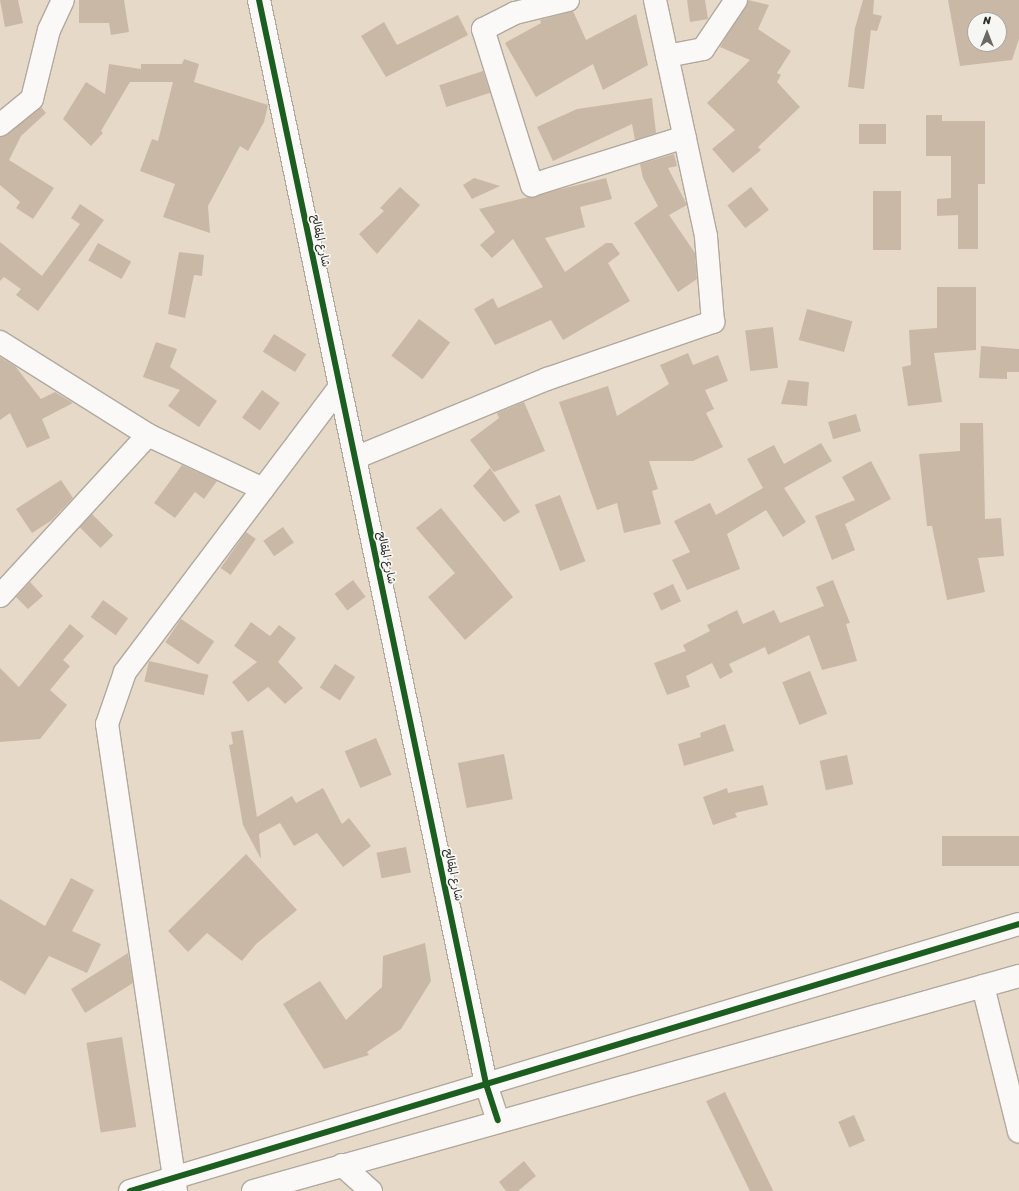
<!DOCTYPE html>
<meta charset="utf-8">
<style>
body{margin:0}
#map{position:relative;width:1019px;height:1191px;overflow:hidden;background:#e6d9c8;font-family:Sriracha,"Playpen Sans Arabic",sans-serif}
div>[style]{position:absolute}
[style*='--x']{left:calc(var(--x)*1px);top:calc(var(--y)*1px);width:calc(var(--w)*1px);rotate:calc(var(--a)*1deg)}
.building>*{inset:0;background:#cab8a6;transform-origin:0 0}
.roads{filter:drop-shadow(1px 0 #b1a99e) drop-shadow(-1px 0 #b1a99e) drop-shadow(0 1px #b1a99e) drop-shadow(0 -1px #b1a99e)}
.street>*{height:22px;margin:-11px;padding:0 11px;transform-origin:11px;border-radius:11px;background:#fbf9f7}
.cycleway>*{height:6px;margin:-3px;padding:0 3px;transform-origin:3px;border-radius:3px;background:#1b5e20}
span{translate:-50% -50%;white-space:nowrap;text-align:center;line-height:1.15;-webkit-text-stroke:3.5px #f6f6f2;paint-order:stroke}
.street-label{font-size:11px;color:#2b2b2b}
.north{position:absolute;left:967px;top:12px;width:40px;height:40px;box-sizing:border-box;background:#f6f6f2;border:1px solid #a5a5a2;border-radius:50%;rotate:0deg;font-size:11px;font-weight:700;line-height:16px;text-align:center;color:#2b2b2b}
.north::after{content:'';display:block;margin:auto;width:14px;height:18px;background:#6c6862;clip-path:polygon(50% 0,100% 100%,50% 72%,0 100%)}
</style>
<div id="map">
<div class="building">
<div style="clip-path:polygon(0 0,18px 0,23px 23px,5px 27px)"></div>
<div style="clip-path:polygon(79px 0,124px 0,129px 32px,111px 35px,109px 23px,79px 23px)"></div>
<div style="clip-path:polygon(687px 0,705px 0,708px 19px,690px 22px)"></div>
<div style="clip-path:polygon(748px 0,769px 5px,758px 29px,791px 51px,777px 73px,781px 75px,777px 82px,800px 107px,758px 147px,761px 150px,733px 173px,712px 149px,735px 130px,707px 103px,750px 60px,720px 47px)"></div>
<div style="clip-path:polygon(863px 0,874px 0,873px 14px,882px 16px,877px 31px,871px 30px,864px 89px,848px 87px,855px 28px)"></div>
<div style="clip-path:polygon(evenodd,948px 0,1019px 0,1019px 39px,1012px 60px,960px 66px,948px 0,975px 20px,999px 20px,999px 44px,975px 44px,975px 20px)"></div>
<div style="clip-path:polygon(573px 11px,586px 40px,636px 14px,648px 65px,603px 90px,593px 64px,536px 97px,505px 43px,541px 23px,540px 20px)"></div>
<div style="clip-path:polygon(458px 15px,468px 35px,386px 77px,361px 36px,384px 22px,397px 45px)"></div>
<div style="clip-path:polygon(184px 59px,199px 64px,194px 82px,268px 105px,264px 122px,248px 151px,240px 146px,208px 206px,210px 233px,163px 217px,175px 184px,140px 171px,152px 139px,158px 141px,173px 82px,130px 82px,101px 131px,103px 133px,91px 146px,63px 119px,86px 82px,105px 94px,109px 64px,141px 69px,141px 64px,182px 64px)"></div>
<div style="left:483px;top:71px;width:23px;height:46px;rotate:72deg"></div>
<div style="clip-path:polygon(652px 98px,656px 133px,635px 140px,632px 124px,553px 161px,537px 127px,577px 109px)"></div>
<div style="clip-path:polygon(41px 107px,46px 113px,21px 136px,9px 160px,54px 188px,33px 219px,16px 208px,20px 202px,0 185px,0 137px)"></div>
<div style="clip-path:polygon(926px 115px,942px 115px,942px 121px,985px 121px,985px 184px,978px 184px,978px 249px,958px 249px,958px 215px,937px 216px,937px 199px,951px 198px,951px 156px,926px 156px)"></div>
<div style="left:859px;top:124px;width:27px;height:20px"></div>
<div style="clip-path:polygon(674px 154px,677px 166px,668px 168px,687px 205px,669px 215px,695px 253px,697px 279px,678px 292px,634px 223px,658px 206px,643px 178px,640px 164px)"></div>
<div style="clip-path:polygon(474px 178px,500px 186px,472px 199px,463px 185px)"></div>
<div style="clip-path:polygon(606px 178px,612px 199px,580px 207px,585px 227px,545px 238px,565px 272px,606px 243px,612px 243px,620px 254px,608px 263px,630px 301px,563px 340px,551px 320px,495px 345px,474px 309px,493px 298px,498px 308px,543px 287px,513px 239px,492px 258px,480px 245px,495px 232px,479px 209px)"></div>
<div style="clip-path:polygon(400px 187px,420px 205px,377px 254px,359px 234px,384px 211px,380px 208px)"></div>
<div style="left:751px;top:187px;width:29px;height:30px;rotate:52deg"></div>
<div style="left:873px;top:191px;width:28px;height:59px"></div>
<div style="clip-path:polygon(80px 204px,104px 220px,38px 311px,16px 295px,21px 289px,4px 277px,0 281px,0 242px,42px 276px,80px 224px,71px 218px)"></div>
<div style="left:98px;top:243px;width:38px;height:20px;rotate:29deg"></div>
<div style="clip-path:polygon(179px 252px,204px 255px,202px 276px,194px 275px,185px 318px,168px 314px)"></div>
<div style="clip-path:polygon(937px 287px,976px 287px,976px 350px,934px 353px,942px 402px,908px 406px,902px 367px,911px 365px,909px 330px,937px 328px)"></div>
<div style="left:807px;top:309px;width:47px;height:32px;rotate:15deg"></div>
<div style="left:419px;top:319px;width:39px;height:46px;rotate:37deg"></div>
<div style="left:773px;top:327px;width:41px;height:28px;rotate:83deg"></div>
<div style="left:274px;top:334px;width:38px;height:21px;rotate:32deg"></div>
<div style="clip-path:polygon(156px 342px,177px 349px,170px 367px,217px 401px,199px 427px,168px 406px,180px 390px,143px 377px)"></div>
<div style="clip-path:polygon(981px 346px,1019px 349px,1019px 372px,1007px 372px,1007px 379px,979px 378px)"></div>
<div style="clip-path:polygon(688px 353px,693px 365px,718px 355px,728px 381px,705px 390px,714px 409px,706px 413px,723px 447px,693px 461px,649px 461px,658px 489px,652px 491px,661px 524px,624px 533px,617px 503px,597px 510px,559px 402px,608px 386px,617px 416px,669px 384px,660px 365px)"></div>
<div style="clip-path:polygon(0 357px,15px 366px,41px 399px,55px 392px,73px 403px,42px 419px,50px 438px,27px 448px,10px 413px,0 420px)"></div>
<div style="clip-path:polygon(788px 380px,809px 382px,807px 406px,781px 404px)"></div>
<div style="left:262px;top:390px;width:22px;height:34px;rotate:36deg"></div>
<div style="clip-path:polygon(524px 402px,545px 451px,494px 472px,470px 440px,499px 418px,497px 413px)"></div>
<div style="left:856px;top:414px;width:18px;height:29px;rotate:74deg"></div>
<div style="clip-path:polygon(960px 423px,983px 423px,985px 519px,1001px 518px,1004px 556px,978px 558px,985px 592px,947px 600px,932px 526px,927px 526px,919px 454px,960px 451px)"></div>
<div style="clip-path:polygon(821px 443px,832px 461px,784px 488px,806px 522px,783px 537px,766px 510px,727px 534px,740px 569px,687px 590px,672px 560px,690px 552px,674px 521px,710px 503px,716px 515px,763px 488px,747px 459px,774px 445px,784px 464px)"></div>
<div style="clip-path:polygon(871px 461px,891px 499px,845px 524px,855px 550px,832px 560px,815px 516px,855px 500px,842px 477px)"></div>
<div style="clip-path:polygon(182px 465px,217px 481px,204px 499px,195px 492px,175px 518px,154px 503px)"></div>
<div style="clip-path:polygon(490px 468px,520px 512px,504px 522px,473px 486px)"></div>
<div style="clip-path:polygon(61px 480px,73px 498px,52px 520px,32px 533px,16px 509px)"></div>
<div style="left:560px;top:495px;width:71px;height:27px;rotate:69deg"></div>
<div style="clip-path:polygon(441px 508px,513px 597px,465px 640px,428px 597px,455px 573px,416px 528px)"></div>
<div style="left:92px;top:514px;width:30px;height:18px;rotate:45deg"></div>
<div style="left:283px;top:527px;width:19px;height:24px;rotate:55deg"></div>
<div style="left:246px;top:532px;width:12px;height:44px;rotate:35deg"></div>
<div style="left:353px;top:580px;width:21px;height:23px;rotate:53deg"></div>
<div style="clip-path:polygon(833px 580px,850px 623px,846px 624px,857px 661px,822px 670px,809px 635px,768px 655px,765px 647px,729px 664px,733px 672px,720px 679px,712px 663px,686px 676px,690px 687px,667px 695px,654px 663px,686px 651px,683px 645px,710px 631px,707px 625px,737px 610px,743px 624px,774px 610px,780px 623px,824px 606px,816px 587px)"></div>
<div style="clip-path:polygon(30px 582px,43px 596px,28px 609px,16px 597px)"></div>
<div style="left:673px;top:584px;width:19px;height:22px;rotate:65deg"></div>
<div style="left:103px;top:600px;width:31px;height:21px;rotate:36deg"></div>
<div style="left:181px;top:619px;width:40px;height:28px;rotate:34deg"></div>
<div style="clip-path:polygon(251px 622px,270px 636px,279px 625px,296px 638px,278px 662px,303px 688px,285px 704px,268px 687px,248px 702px,232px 682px,257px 662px,234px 646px)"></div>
<div style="clip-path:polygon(70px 624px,84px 636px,63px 660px,70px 666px,50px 690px,67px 705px,40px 739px,0 742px,0 668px,19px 687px)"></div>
<div style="left:149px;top:661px;width:61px;height:21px;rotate:13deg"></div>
<div style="left:335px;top:664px;width:24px;height:28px;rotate:33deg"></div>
<div style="left:810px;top:671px;width:46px;height:30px;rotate:68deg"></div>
<div style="clip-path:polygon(725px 724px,734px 751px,684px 766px,678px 744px,701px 737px,700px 733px)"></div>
<div style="clip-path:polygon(243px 730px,257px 817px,292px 796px,296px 803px,323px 788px,342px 824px,349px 818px,371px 846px,343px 867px,317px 833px,294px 846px,280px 823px,259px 834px,261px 859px,243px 825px,229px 745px,233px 744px,231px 732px)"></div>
<div style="left:376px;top:738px;width:40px;height:34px;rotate:67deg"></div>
<div style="left:504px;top:754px;width:46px;height:47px;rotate:79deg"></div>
<div style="left:847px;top:755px;width:30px;height:28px;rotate:78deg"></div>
<div style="clip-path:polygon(763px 785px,768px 805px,735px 813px,737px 817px,713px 825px,703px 797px,727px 788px,728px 793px)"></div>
<div style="left:1019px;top:836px;width:30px;height:77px;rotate:90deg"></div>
<div style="left:406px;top:847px;width:26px;height:30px;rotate:79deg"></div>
<div style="clip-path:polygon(246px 854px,297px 910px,256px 944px,242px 961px,207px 933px,188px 952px,168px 931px)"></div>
<div style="clip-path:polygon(71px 878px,94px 890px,72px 931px,101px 944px,87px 973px,49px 956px,25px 995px,0 980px,0 899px,45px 926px)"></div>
<div style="clip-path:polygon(425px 943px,431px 981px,401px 1029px,367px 1052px,369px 1055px,324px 1069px,283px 1004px,320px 981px,346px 1020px,382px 987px,383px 956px)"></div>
<div style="clip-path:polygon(128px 953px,133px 983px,85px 1013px,71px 989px)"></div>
<div style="left:122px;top:1037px;width:91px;height:36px;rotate:81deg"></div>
<div style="left:725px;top:1092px;width:110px;height:21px;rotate:64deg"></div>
<div style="left:854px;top:1115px;width:28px;height:17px;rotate:67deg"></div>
<div style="clip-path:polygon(524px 1161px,536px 1176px,518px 1191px,506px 1191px,499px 1182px)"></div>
</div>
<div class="roads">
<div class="street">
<div style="--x:259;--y:0;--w:1108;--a:78.17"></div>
<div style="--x:486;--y:1084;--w:38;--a:72"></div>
<div style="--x:568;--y:0;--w:55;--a:166.2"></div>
<div style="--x:515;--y:13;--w:36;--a:153"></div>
<div style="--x:483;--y:29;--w:164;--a:72.6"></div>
<div style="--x:532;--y:185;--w:160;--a:-17.4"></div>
<div style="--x:667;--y:56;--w:37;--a:-11"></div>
<div style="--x:703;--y:49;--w:59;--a:-56"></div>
<div style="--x:0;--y:125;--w:41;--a:-39.1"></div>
<div style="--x:32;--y:99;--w:71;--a:-76.2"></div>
<div style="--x:49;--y:30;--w:33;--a:-65"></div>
<div style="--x:0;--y:342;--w:175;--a:32.1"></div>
<div style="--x:148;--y:435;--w:127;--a:25.2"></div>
<div style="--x:355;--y:458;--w:208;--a:-22.4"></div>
<div style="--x:547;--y:379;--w:176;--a:-19"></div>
<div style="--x:713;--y:322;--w:86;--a:-94.7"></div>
<div style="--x:706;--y:236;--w:241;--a:-102.2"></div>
<div style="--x:0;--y:596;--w:219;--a:-47.4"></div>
<div style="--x:983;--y:986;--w:150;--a:76.1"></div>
<div style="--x:342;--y:1165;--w:39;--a:42"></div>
<div style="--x:130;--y:1191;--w:928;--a:-16.72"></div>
<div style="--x:176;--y:1191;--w:472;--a:-98.4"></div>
<div style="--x:107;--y:724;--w:55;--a:-70.9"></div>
<div style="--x:125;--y:672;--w:357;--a:-53"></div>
<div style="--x:253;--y:1191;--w:796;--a:-15.68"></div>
</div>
</div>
<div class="cycleway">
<div style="--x:259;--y:0;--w:1108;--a:78.17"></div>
<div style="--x:486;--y:1084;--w:38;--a:72"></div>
<div style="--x:130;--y:1191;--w:928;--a:-16.72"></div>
</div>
<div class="street-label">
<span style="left:320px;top:241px;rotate:78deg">شارع المقالح</span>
<span style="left:386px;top:558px;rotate:78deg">شارع المقالح</span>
<span style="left:453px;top:875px;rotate:78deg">شارع المقالح</span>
</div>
<div class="north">N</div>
</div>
